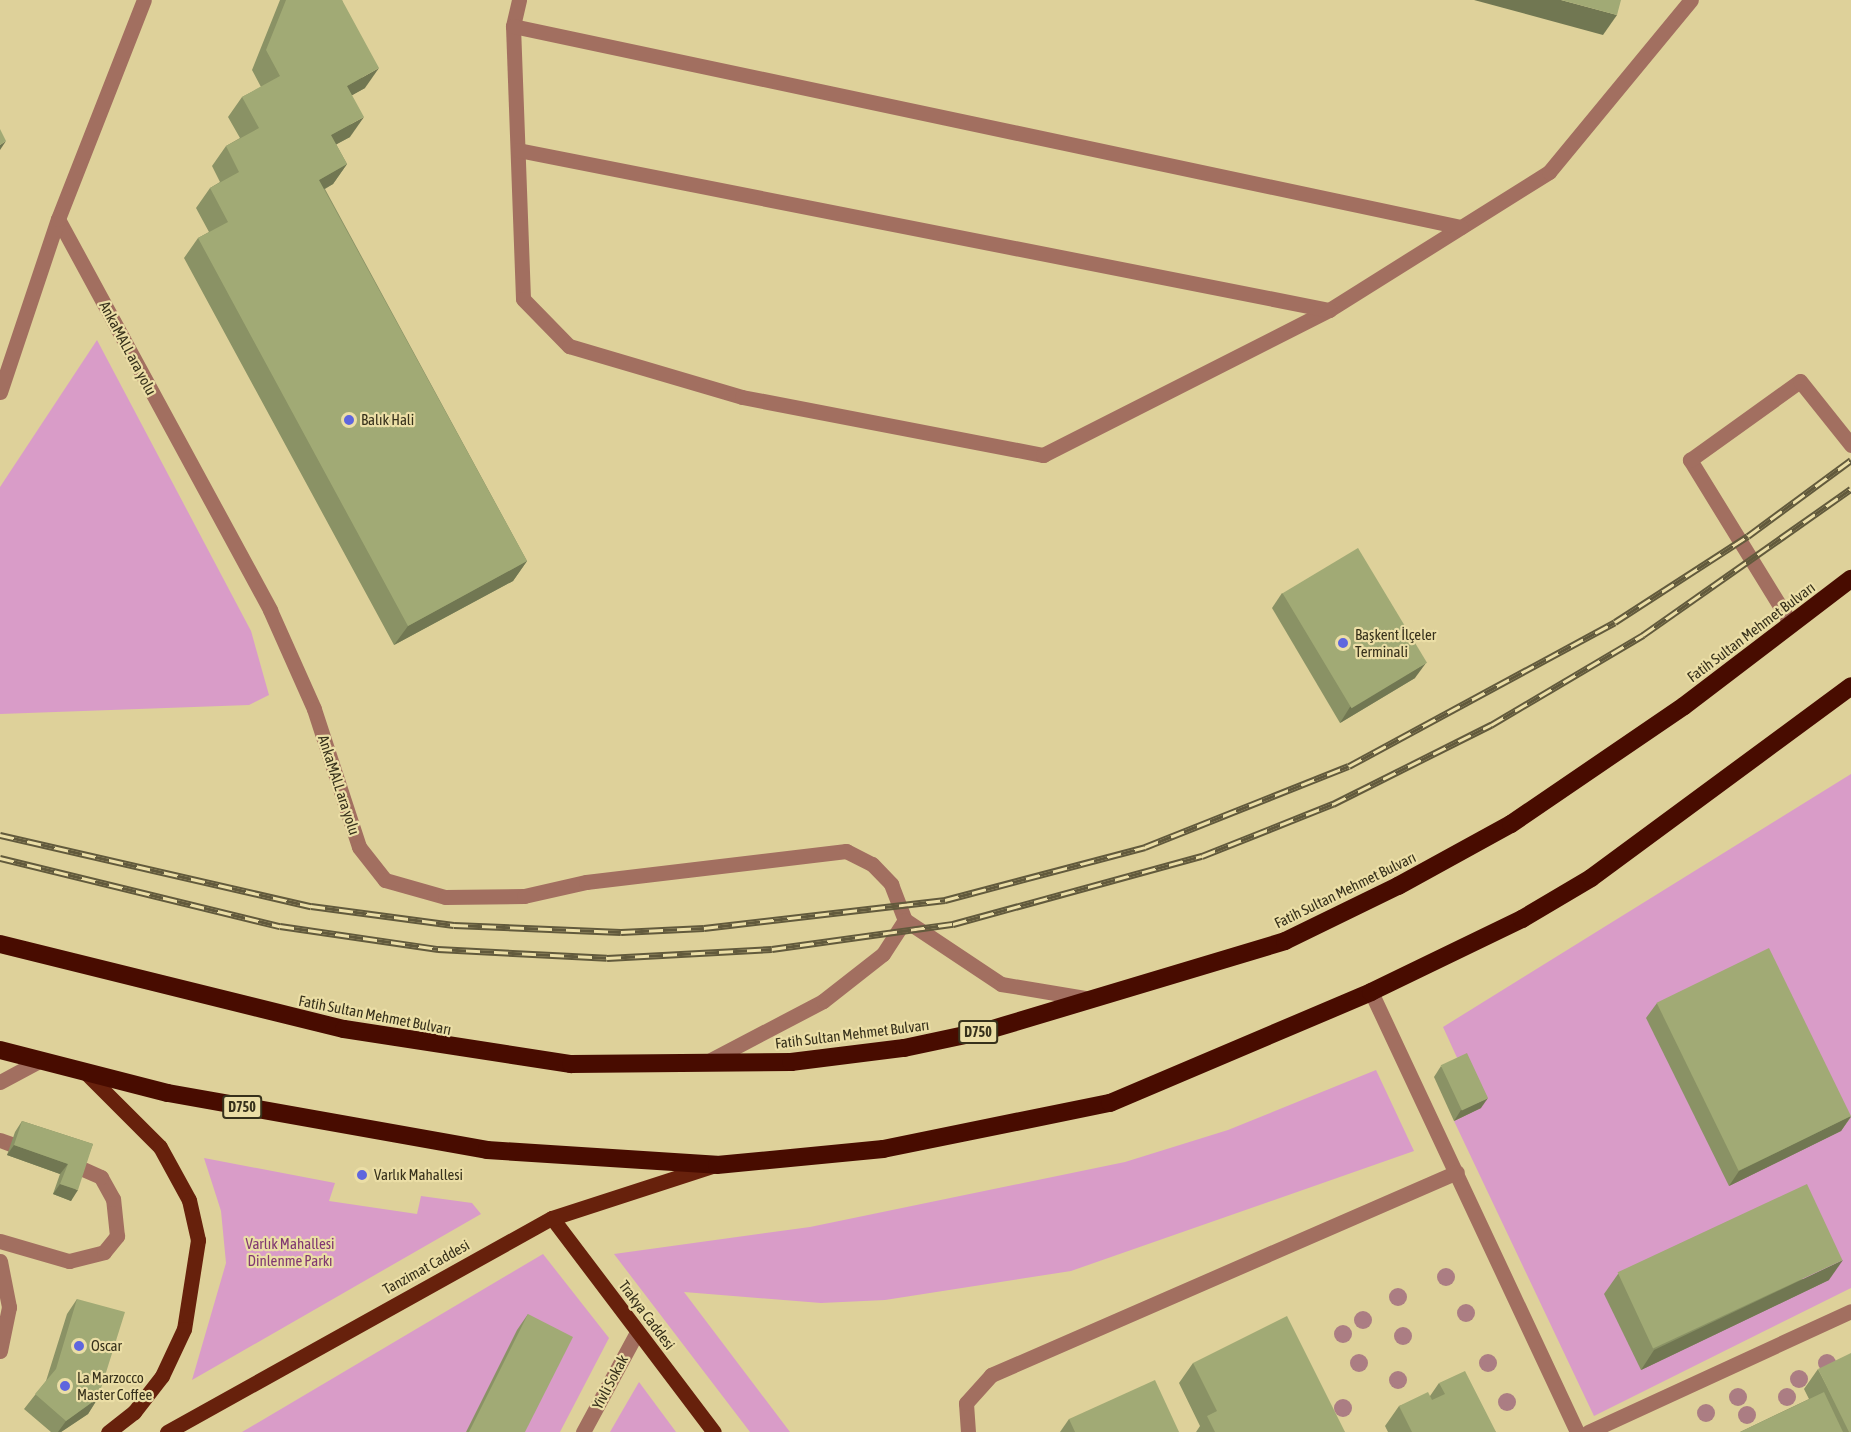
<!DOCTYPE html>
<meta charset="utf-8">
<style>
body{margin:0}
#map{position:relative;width:1851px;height:1432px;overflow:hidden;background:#ded19a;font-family:"Asap Condensed",sans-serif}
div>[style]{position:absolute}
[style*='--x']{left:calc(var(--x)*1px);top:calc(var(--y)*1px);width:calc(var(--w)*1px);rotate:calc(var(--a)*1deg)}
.green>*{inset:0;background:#d99cc8}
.minor>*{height:15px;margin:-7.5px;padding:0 7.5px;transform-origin:7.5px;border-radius:7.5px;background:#a26f60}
.major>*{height:15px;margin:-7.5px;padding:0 7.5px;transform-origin:7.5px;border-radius:7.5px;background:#67210c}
.highway>*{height:18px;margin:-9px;padding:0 9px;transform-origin:9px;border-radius:9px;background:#480c00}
.rail>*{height:7px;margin-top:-3.5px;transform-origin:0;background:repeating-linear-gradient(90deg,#ebdea6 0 14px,#625a3c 0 28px);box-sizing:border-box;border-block:2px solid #625a3c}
.trees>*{width:18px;height:18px;margin:-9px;border-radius:50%;background:#ab7d83}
.wall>*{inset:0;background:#8a9265}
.shaded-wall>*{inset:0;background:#717752}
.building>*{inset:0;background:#a1aa75;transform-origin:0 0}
.dots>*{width:16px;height:16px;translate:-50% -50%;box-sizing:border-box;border:3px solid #ebdea6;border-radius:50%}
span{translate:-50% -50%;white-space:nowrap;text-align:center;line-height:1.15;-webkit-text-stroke:4.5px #ebdea6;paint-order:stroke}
.shield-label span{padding:2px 4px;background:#ebdea6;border:2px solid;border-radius:4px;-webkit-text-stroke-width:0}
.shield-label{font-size:14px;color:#37311b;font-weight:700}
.street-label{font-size:15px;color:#37311b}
.poi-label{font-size:15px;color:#37311b}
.left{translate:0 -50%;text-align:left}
.park-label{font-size:15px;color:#813871}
</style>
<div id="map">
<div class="green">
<div style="clip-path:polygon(97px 340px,251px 631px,269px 695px,249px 705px,0 714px,0 487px)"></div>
<div style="clip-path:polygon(1851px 774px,1851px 1288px,1594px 1416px,1454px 1121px,1480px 1108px,1443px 1027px)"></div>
<div style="clip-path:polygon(1376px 1070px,1414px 1151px,1071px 1271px,885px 1300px,821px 1303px,684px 1292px,790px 1432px,750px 1432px,614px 1254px,810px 1227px,1125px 1162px,1228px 1130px)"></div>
<div style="clip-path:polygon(204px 1158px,335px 1183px,329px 1201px,417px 1214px,421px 1196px,472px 1203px,481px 1214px,192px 1380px,226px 1263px,221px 1211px)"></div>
<div style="clip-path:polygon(543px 1254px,609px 1338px,560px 1432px,242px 1432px)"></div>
<div style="clip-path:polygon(639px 1382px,676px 1432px,610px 1432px)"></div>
</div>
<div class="minor">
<div style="--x:519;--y:0;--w:27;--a:103"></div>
<div style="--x:513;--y:26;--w:273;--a:87.9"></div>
<div style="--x:523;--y:299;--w:66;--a:45.6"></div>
<div style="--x:569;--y:346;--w:180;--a:16.4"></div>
<div style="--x:742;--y:397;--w:307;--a:10.9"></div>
<div style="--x:1043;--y:455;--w:321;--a:-26.9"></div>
<div style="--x:1329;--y:310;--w:260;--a:-32.1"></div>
<div style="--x:1549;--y:172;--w:223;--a:-50.5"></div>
<div style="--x:513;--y:26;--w:969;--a:11.97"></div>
<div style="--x:518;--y:150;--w:827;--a:11.16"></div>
<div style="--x:58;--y:219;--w:445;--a:61.5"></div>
<div style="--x:270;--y:610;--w:108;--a:66"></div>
<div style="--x:314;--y:709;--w:145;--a:71.9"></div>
<div style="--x:359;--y:847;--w:42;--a:51.8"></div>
<div style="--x:385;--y:880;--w:62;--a:15.8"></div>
<div style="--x:445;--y:897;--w:79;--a:-0.7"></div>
<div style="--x:524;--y:896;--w:64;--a:-12.7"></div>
<div style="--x:586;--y:882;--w:262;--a:-6.8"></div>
<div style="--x:846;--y:851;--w:29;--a:27"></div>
<div style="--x:872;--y:864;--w:28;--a:46"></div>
<div style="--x:891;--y:884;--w:39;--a:69"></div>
<div style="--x:0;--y:392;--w:182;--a:-71.5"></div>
<div style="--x:58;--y:219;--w:235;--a:-68.6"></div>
<div style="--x:1791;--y:624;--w:193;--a:-121.6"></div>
<div style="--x:1690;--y:460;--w:135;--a:-35.7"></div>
<div style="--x:1800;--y:381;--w:82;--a:51.4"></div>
<div style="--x:905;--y:920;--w:115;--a:33.7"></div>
<div style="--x:1001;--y:984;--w:91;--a:9.5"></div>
<div style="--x:1371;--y:992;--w:486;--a:64.9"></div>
<div style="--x:707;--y:1062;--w:131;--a:-27.7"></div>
<div style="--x:823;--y:1001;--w:76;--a:-38.1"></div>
<div style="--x:883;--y:954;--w:40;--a:-57.1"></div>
<div style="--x:0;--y:1082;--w:44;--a:-28.3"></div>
<div style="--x:0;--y:1140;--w:12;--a:20"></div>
<div style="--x:0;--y:1241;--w:72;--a:16.2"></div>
<div style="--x:69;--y:1261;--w:36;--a:-14"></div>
<div style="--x:104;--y:1252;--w:21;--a:-51"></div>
<div style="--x:117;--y:1236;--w:37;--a:-96"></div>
<div style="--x:113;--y:1199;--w:25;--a:-119"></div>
<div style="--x:101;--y:1177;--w:22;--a:-156"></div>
<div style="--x:0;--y:1261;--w:47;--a:78.9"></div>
<div style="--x:9;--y:1307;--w:45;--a:101.6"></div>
<div style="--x:583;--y:1432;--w:114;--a:-61.6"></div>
<div style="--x:968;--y:1432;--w:29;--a:-94"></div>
<div style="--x:966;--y:1403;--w:38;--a:-48"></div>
<div style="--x:991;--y:1375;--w:508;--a:-23.54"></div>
<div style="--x:1588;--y:1432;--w:289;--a:-24.7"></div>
</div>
<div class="major">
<div style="--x:84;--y:1071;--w:107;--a:45"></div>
<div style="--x:160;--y:1147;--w:60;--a:61.3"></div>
<div style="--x:189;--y:1200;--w:41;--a:77.3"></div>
<div style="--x:198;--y:1240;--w:90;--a:98.9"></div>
<div style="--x:184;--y:1329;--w:52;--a:115.1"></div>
<div style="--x:162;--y:1376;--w:46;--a:127.9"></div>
<div style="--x:134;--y:1412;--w:33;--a:142"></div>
<div style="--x:552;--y:1218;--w:268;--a:52.9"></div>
<div style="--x:167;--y:1432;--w:440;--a:-29.1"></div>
<div style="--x:552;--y:1218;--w:168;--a:-18"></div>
</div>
<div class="highway">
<div style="--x:0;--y:944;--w:354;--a:13.9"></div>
<div style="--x:344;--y:1029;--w:230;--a:8.8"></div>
<div style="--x:571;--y:1064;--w:220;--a:-0.5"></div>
<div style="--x:791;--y:1062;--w:114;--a:-7.1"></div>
<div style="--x:904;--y:1048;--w:87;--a:-12"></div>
<div style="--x:989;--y:1030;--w:309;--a:-16.7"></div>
<div style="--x:1285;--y:941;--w:126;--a:-26"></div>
<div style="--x:1398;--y:886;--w:129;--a:-28.8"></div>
<div style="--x:1511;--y:824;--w:209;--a:-34.3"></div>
<div style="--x:1684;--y:706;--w:210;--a:-37.3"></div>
<div style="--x:0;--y:1050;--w:173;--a:14.4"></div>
<div style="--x:168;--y:1093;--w:324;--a:10.1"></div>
<div style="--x:487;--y:1150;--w:230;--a:3.7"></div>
<div style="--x:717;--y:1165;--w:167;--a:-5.5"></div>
<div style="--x:883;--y:1149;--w:232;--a:-11.5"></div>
<div style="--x:1110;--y:1103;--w:284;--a:-23"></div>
<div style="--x:1371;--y:992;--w:168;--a:-25.8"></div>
<div style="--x:1522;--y:919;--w:80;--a:-30.7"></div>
<div style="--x:1591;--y:878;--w:323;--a:-36.4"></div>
</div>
<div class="rail">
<div style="--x:0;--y:835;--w:319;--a:12.9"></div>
<div style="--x:311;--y:906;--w:144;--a:7.6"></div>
<div style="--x:454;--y:925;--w:167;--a:2.4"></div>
<div style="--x:621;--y:932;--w:83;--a:-2.8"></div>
<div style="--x:704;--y:928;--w:243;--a:-6.6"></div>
<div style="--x:945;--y:900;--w:207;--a:-14.8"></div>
<div style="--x:1145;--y:847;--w:219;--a:-21.7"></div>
<div style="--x:1349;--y:766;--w:302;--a:-28.4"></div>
<div style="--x:1615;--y:622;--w:158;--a:-32.9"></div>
<div style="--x:1748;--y:536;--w:128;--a:-36.4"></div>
<div style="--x:0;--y:858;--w:288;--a:13.7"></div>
<div style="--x:280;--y:926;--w:160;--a:8.3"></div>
<div style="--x:438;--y:949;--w:169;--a:3"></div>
<div style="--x:607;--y:958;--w:165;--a:-3.1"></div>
<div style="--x:772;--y:949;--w:183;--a:-7.9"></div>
<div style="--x:953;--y:924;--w:258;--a:-15.3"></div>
<div style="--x:1202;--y:856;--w:141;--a:-21.7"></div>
<div style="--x:1333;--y:804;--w:177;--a:-26.6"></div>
<div style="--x:1491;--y:725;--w:177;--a:-30.6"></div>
<div style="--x:1643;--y:635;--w:254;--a:-35.1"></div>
</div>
<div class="trees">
<div style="left:1446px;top:1277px"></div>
<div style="left:1398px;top:1297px"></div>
<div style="left:1466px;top:1313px"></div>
<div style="left:1363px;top:1320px"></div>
<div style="left:1343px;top:1334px"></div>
<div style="left:1403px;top:1336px"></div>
<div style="left:1359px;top:1363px"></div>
<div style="left:1488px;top:1363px"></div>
<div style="left:1827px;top:1363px"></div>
<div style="left:1799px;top:1379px"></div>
<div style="left:1398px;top:1380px"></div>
<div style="left:1738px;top:1397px"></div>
<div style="left:1787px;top:1397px"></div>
<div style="left:1507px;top:1402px"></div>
<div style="left:1343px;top:1408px"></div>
<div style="left:1706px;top:1413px"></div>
<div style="left:1747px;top:1415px"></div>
</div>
<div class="wall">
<div style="clip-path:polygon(280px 0,342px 0,365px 88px,352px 95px,350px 137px,336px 144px,347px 164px,333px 184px,325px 189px,527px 561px,513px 581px,394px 645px,184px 258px,198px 238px,209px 232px,196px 208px,210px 188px,220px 182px,212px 166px,226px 146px,240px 138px,228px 117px,242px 97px,261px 87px,252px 70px)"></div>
<div style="clip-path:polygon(1282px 593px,1415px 678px,1340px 723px,1272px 608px)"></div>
<div style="clip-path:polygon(1657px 1003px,1851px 1117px,1841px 1131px,1729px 1186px,1646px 1018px)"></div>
<div style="clip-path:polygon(1441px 1066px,1481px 1108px,1454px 1121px,1434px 1077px)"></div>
<div style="clip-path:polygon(22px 1121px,93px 1144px,71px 1201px,53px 1194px,60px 1174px,7px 1155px,15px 1132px)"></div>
<div style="clip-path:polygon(1618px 1274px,1829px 1280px,1641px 1370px,1604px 1294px)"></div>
<div style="clip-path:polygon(77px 1299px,98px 1398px,88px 1414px,61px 1432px,51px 1432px,24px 1409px,46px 1381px,67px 1314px)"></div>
<div style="clip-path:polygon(528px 1314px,525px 1432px,466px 1432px,517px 1330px)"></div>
<div style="clip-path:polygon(1193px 1363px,1345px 1432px,1196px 1432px,1200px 1426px,1179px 1383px)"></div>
<div style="clip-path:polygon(1818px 1369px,1851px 1432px,1740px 1432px,1809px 1399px,1804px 1389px)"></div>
<div style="clip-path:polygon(1439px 1383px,1496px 1432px,1388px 1432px,1385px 1426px,1399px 1406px,1430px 1396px)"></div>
<div style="clip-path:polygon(1069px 1419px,1179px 1432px,1060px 1432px)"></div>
</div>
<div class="shaded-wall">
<div style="clip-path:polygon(1474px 0,1561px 0,1617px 15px,1603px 35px)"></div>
<div style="clip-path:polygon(379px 68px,365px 88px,333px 106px,347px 86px)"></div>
<div style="clip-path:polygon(364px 117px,350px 137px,317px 155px,331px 135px)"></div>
<div style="clip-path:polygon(6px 141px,0 150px,0 145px)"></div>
<div style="clip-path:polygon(347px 164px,333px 184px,306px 199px,319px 180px)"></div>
<div style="clip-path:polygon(527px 561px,513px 581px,394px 645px,408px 626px)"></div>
<div style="clip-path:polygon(1426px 663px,1415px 678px,1340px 723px,1350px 707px)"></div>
<div style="clip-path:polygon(1488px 1098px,1481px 1108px,1454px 1121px,1461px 1110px)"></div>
<div style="clip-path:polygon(1851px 1116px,1841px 1131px,1729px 1186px,1739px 1171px)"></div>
<div style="clip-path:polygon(14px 1145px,68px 1164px,60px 1174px,7px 1155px)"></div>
<div style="clip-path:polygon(60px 1184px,78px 1190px,71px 1201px,53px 1194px)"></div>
<div style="clip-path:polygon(1843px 1260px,1829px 1280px,1641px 1370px,1654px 1350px)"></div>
<div style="clip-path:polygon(98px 1398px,88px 1414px,61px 1432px,58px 1432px,66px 1421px)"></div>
</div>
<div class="building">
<div style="clip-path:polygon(286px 0,342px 0,379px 68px,347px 86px,364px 117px,331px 135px,347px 164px,319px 180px,527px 561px,408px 626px,198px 238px,228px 222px,210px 188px,239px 172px,226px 146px,259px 128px,242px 97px,280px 76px,266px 50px)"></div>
<div style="clip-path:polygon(1561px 0,1621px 0,1617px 15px)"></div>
<div style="clip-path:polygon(0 129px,6px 141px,0 145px)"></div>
<div style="left:1358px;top:548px;width:134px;height:88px;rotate:59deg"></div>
<div style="left:1769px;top:948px;width:187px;height:125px;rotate:64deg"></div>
<div style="left:1467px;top:1053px;width:50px;height:29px;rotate:65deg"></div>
<div style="clip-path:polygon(22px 1121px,93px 1144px,78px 1190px,60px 1184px,68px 1164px,14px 1145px)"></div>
<div style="left:1807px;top:1184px;width:84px;height:209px;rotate:65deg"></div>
<div style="clip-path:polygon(77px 1299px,125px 1312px,98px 1398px,66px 1421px,35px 1394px,56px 1369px)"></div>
<div style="clip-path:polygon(528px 1314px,573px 1337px,525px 1432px,469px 1432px)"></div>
<div style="clip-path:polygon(1287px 1316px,1345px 1432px,1215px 1432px,1207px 1416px,1217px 1411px,1193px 1363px)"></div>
<div style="clip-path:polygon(1851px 1353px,1851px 1432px,1849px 1432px,1818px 1369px)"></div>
<div style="clip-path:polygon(1465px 1371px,1496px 1432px,1412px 1432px,1399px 1406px,1428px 1392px,1432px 1400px,1445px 1394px,1439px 1383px)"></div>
<div style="clip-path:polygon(1155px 1380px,1179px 1432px,1075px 1432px,1069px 1419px)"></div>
<div style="clip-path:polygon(1824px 1392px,1843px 1432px,1740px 1432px)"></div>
</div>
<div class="dots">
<div style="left:349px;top:420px;background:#5f66de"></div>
<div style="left:1343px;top:643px;background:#5f66de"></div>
<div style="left:362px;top:1175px;background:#5f66de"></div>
<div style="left:79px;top:1346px;background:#5f66de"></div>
<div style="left:65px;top:1386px;background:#5f66de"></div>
</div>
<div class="shield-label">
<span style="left:978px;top:1032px">D750</span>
<span style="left:242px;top:1107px">D750</span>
</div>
<div class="street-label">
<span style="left:128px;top:348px;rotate:62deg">AnkaMALL ara yolu</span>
<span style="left:1751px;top:632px;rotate:-37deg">Fatih Sultan Mehmet Bulvarı</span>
<span style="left:339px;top:785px;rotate:72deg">AnkaMALL ara yolu</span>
<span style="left:1345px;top:890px;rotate:-26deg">Fatih Sultan Mehmet Bulvarı</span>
<span style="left:375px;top:1015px;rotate:11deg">Fatih Sultan Mehmet Bulvarı</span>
<span style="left:852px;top:1034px;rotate:-7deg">Fatih Sultan Mehmet Bulvarı</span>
<span style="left:426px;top:1267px;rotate:-29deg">Tanzimat Caddesi</span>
<span style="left:647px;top:1315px;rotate:53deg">Trakya Caddesi</span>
<span style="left:610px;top:1382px;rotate:-62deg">Yivli Sokak</span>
</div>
<div class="poi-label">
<span class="left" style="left:361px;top:420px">Balık Hali</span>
<span class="left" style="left:1355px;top:643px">Başkent İlçeler<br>Terminali</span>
<span class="left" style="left:374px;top:1175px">Varlık Mahallesi</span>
<span class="left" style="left:91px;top:1346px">Oscar</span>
<span class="left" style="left:77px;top:1386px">La Marzocco<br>Master Coffee</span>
</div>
<div class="park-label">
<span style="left:290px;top:1252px">Varlık Mahallesi<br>Dinlenme Parkı</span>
</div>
</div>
